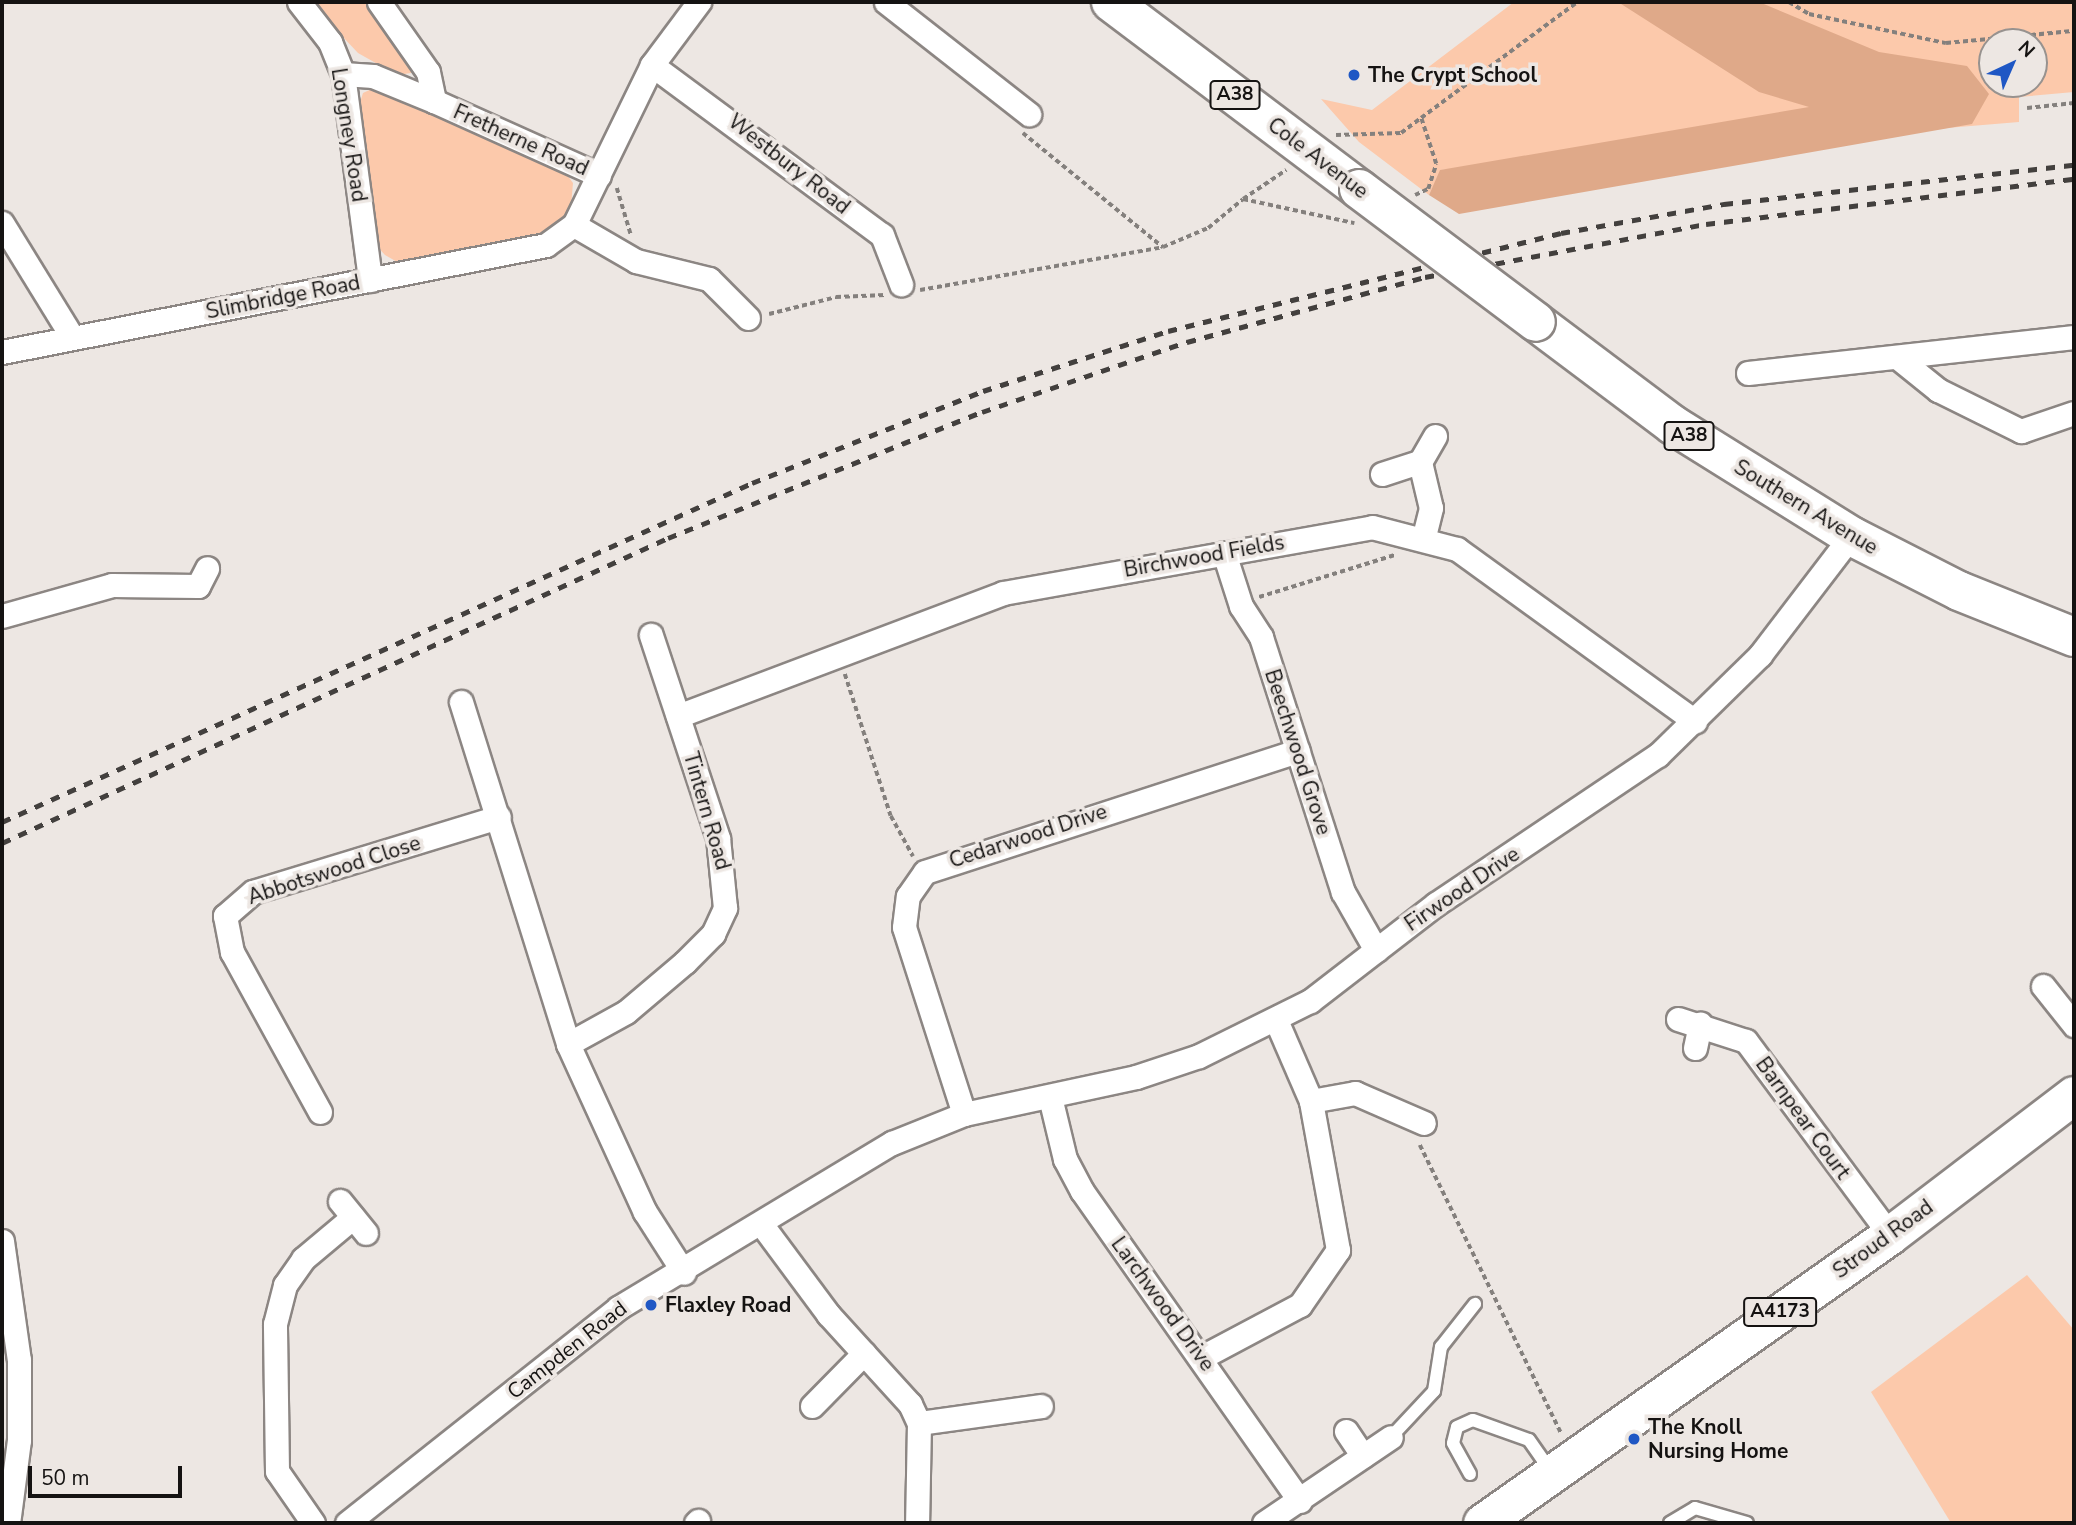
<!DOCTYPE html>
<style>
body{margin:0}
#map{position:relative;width:2076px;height:1525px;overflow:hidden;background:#ede7e3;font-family:"Nunito Sans",sans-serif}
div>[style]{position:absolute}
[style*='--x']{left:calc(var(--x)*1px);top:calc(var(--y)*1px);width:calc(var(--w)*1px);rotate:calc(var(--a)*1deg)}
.green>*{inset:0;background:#fcc9ab}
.forest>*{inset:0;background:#dfa989}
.path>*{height:3.5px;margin-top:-1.75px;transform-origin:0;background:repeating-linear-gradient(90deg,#84807d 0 5px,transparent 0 8.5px)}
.roads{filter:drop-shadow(2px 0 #8c8683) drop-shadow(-2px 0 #8c8683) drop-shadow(0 2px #8c8683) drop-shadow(0 -2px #8c8683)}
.lane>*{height:12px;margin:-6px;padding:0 6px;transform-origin:6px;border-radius:6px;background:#fff}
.street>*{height:23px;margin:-11.5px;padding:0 11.5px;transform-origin:11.5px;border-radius:11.5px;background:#fff}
.primary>*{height:37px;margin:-18.5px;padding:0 18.5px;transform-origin:18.5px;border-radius:18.5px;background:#fff}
.highway>*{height:38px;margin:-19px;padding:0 19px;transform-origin:19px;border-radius:19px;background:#fff}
.rail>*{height:5px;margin-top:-2.5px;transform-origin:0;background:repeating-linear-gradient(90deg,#43403e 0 9px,transparent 0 18px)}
.bridges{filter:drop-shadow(2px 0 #8c8683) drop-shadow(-2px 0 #8c8683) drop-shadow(0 2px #8c8683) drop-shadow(0 -2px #8c8683)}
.highway-bridge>*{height:38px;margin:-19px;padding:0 19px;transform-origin:19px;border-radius:19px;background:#fff}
.dots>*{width:19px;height:19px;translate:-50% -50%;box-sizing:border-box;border:4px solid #ede7e3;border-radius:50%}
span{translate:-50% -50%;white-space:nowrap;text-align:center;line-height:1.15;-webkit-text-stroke:7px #ede7e3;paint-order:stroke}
.shield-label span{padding:2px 5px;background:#ede7e3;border:2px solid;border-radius:5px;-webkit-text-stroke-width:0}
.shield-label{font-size:19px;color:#151312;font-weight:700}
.poi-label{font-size:21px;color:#151312;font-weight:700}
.left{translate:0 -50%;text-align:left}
.street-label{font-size:21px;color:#151312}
.frame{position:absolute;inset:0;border:4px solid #151312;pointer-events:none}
.north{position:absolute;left:1978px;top:28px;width:70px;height:70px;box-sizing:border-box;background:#ede7e3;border:2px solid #97928f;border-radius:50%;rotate:44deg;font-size:19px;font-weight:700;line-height:28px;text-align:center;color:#151312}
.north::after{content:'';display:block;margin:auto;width:24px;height:32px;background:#1f57c4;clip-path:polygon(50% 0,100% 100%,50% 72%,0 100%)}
.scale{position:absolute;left:28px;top:1466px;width:154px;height:32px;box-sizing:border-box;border:4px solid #151312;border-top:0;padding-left:9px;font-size:21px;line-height:24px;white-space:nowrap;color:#151312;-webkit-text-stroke:5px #ede7e3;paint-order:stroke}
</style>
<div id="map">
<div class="green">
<div style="clip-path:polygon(310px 2px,370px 2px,412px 62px,411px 73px,397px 75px,358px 53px)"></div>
<div style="clip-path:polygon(evenodd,1514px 2px,2074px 2px,2074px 92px,2019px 97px,2019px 122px,1441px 170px,1429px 195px,1359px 142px,1321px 99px,1372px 110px,1514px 2px,1992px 42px,2034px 42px,2034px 84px,1992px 84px,1992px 42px)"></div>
<div style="clip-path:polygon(378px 86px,559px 164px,573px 183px,571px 206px,558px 229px,399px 263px,385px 255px,375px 244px,359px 106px,363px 93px)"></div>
<div style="clip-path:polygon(2027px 1275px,2074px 1330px,2074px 1523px,1951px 1523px,1871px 1392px)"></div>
</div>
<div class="forest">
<div style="clip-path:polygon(1618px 2px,1759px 2px,1879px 52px,1967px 66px,1989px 94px,1972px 124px,1459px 214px,1429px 195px,1440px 170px,1809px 107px,1759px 92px)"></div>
</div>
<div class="path">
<div style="--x:1789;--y:2;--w:23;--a:31"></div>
<div style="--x:1809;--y:14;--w:140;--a:12"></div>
<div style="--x:1946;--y:43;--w:129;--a:-5.4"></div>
<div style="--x:2027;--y:108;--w:47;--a:-6.1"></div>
<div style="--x:1023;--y:133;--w:181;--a:39.2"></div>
<div style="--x:1163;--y:247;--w:49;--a:-22.9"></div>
<div style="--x:1208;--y:228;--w:45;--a:-39.6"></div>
<div style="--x:1243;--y:199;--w:114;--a:12.2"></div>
<div style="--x:1336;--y:135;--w:65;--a:-1.8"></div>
<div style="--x:1401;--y:133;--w:25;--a:-37"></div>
<div style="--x:617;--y:188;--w:49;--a:73.4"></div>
<div style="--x:1415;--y:195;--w:14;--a:-25"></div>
<div style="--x:1428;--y:189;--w:26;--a:-72"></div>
<div style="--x:1436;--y:164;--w:48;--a:-108.1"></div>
<div style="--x:1421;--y:118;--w:194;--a:-36.6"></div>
<div style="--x:1243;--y:199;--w:52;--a:-34"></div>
<div style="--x:920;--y:290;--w:247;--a:-10"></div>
<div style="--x:769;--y:314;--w:69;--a:-14.2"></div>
<div style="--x:836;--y:297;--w:49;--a:-2.3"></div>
<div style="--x:1259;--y:597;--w:142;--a:-17.2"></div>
<div style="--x:845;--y:674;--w:149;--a:72.1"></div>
<div style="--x:891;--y:816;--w:46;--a:61.2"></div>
<div style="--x:1420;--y:1145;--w:321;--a:63.9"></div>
</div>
<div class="roads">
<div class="lane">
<div style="--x:1391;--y:1437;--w:63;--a:-46.9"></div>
<div style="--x:1434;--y:1391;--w:45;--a:-81"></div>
<div style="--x:1441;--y:1347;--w:55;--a:-51.7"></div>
<div style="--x:1470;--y:1474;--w:35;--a:-119"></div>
<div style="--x:1453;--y:1443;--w:16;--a:-76"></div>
<div style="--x:1457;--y:1427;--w:17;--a:-24"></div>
<div style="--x:1473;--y:1420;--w:59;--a:19.7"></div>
<div style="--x:1529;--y:1440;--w:39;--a:55"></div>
<div style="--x:1670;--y:1523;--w:29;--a:-31"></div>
<div style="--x:1695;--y:1508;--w:54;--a:16.1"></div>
</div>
<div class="street">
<div style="--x:299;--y:2;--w:51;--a:52.2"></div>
<div style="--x:330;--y:42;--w:35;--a:68"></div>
<div style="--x:343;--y:74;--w:208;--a:82.5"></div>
<div style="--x:379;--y:2;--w:85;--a:55"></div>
<div style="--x:428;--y:72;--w:30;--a:78"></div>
<div style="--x:434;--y:101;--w:181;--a:24.2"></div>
<div style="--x:886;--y:2;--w:182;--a:38.1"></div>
<div style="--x:652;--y:65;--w:286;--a:36.5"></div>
<div style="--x:882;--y:235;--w:53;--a:68.8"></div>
<div style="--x:343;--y:74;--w:30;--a:4"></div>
<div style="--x:373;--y:76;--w:66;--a:22.3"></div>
<div style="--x:2;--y:223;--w:134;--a:58.4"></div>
<div style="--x:574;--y:225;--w:72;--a:30.1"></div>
<div style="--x:636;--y:261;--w:75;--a:13.9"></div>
<div style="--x:709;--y:279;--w:55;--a:45"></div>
<div style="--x:2;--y:352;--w:554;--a:-11.13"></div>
<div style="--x:546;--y:245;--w:34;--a:-36"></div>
<div style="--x:574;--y:225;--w:178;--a:-64"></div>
<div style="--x:652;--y:65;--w:79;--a:-53.3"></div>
<div style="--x:1897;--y:357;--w:53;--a:38.8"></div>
<div style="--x:1938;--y:390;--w:93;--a:26.3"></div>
<div style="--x:2021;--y:431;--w:56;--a:-18.8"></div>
<div style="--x:1748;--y:373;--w:328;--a:-6.3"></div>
<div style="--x:1420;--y:462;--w:47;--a:76.6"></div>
<div style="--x:1431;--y:508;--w:29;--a:104"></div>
<div style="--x:1382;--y:474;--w:40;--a:-18"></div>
<div style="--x:1420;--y:462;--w:30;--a:-60"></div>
<div style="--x:1224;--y:553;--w:56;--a:72.2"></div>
<div style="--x:1241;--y:606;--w:37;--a:57"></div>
<div style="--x:1261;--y:637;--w:268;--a:72.2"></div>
<div style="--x:1343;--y:892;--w:67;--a:60.4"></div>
<div style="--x:2;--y:616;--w:114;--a:-15.7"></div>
<div style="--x:112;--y:585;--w:86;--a:0.7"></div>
<div style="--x:198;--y:586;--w:20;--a:-63"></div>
<div style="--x:461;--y:702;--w:358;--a:72.6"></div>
<div style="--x:568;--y:1044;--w:185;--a:65.4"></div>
<div style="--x:645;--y:1212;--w:72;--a:57.4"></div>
<div style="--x:678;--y:716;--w:347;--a:-20.7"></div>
<div style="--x:1003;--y:593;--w:375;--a:-10.1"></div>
<div style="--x:1372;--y:527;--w:88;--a:14.5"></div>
<div style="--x:1457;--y:549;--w:294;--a:35.9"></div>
<div style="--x:2043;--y:986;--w:50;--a:51.5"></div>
<div style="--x:1678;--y:1019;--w:71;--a:17.9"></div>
<div style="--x:1746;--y:1041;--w:242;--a:53.4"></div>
<div style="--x:568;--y:1044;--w:66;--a:-28.9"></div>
<div style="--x:626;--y:1012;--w:77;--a:-40.3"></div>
<div style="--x:685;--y:962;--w:40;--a:-45"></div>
<div style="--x:713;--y:934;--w:29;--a:-65"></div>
<div style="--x:725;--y:908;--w:70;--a:-95.7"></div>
<div style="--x:718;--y:838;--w:214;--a:-108.3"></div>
<div style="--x:1695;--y:1048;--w:25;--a:-78"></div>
<div style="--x:1050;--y:1097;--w:64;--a:76.4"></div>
<div style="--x:1065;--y:1159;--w:36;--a:62"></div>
<div style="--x:1082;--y:1191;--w:379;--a:54.9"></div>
<div style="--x:1311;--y:1101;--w:45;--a:-10.3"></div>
<div style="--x:1355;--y:1093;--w:75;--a:23.5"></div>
<div style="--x:320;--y:1112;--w:183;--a:-118.8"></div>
<div style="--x:232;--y:952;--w:37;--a:-101"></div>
<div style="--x:225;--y:916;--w:37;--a:-41"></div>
<div style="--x:253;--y:892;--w:257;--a:-17"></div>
<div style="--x:964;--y:1114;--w:196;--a:-107.8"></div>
<div style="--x:904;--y:927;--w:31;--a:-83"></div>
<div style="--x:908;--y:896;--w:29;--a:-55"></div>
<div style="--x:925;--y:872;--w:392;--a:-18"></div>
<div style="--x:340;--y:1201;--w:41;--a:50.9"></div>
<div style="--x:762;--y:1225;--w:111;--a:53.4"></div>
<div style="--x:828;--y:1314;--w:122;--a:47.7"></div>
<div style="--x:910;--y:1404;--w:21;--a:65"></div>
<div style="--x:919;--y:1423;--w:100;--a:91.1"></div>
<div style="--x:2;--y:1241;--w:120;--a:81.9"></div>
<div style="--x:19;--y:1360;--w:80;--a:90"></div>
<div style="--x:19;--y:1440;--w:84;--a:97.5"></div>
<div style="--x:1202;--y:1357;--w:111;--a:-28"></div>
<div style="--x:1300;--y:1305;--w:67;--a:-55.4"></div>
<div style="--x:1338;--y:1250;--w:151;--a:-100.3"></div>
<div style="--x:1311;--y:1101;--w:88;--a:-113.4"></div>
<div style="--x:812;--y:1406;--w:74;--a:-45.5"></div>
<div style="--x:919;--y:1423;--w:123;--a:-7.9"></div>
<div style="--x:1346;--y:1431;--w:30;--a:56"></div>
<div style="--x:313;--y:1523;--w:63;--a:-124.7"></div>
<div style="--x:277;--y:1471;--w:147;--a:-90.8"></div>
<div style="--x:275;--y:1324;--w:40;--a:-75.6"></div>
<div style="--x:285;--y:1285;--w:32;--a:-55"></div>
<div style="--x:303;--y:1259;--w:65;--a:-40"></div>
<div style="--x:347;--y:1523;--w:346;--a:-38.4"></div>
<div style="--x:618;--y:1308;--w:320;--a:-31.1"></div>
<div style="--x:892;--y:1143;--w:78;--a:-21.9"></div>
<div style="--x:964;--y:1114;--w:176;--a:-12.1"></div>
<div style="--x:1136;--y:1077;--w:66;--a:-18.4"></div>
<div style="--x:1199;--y:1056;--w:124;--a:-26.4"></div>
<div style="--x:1310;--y:1001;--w:159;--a:-37.6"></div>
<div style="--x:1436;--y:904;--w:267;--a:-33.9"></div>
<div style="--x:1658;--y:755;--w:143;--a:-44.4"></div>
<div style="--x:1760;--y:655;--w:150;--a:-52.6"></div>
<div style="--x:696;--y:1523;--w:3;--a:-45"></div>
<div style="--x:1264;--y:1523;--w:153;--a:-34.1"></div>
</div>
<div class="primary">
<div style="--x:1482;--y:1523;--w:499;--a:-35.2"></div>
<div style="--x:1890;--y:1235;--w:231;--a:-37.3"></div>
</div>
<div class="highway">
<div style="--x:1111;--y:2;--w:311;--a:37"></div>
<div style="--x:1536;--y:322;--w:171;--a:36.9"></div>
<div style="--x:1673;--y:425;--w:210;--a:31.9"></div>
<div style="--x:1851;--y:536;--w:121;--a:27"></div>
<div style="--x:1959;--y:591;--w:124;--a:21.8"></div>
</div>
</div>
<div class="rail">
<div style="--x:2;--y:822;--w:823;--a:-24.32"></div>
<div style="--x:752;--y:483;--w:249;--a:-21.7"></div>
<div style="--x:983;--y:391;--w:194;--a:-18"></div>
<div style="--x:1168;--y:331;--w:405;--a:-14"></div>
<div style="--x:1561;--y:233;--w:166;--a:-10.1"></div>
<div style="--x:1724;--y:204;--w:352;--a:-6.4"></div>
<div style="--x:2;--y:843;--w:733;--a:-24.61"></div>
<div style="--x:668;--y:538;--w:338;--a:-21.9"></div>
<div style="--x:982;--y:412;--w:217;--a:-18.9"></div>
<div style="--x:1187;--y:342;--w:247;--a:-15.3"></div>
<div style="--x:1425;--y:277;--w:286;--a:-10.7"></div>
<div style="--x:1706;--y:224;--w:371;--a:-7"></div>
</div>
<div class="bridges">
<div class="highway-bridge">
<div style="--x:1359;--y:189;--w:221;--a:36.9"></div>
</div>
</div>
<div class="dots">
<div style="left:1354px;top:75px;background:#1f57c4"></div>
<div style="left:651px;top:1305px;background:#1f57c4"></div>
<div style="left:1634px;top:1439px;background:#1f57c4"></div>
</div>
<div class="shield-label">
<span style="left:1235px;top:95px">A38</span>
<span style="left:1689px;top:436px">A38</span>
<span style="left:1780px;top:1312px">A4173</span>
</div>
<div class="poi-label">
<span class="left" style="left:1368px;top:75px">The Crypt School</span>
<span class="left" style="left:665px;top:1305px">Flaxley Road</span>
<span class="left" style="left:1648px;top:1439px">The Knoll<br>Nursing Home</span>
</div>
<div class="street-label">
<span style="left:349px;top:135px;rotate:81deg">Longney Road</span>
<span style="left:521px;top:140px;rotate:24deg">Fretherne Road</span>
<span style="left:1318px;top:158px;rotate:37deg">Cole Avenue</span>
<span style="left:789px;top:164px;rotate:38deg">Westbury Road</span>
<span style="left:283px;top:297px;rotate:-11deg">Slimbridge Road</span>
<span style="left:1806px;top:507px;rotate:31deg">Southern Avenue</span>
<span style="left:1204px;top:556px;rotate:-10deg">Birchwood Fields</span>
<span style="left:1298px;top:752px;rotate:72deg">Beechwood Grove</span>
<span style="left:707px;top:811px;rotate:74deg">Tintern Road</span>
<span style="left:1028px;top:836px;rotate:-18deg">Cedarwood Drive</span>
<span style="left:334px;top:870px;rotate:-18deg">Abbotswood Close</span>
<span style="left:1462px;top:889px;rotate:-34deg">Firwood Drive</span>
<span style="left:1803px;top:1118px;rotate:54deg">Barnpear Court</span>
<span style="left:1883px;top:1239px;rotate:-36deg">Stroud Road</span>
<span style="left:1163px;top:1304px;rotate:54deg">Larchwood Drive</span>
<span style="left:567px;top:1350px;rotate:-38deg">Campden Road</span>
</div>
<div class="frame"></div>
<div class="north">N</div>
<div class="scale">50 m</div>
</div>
